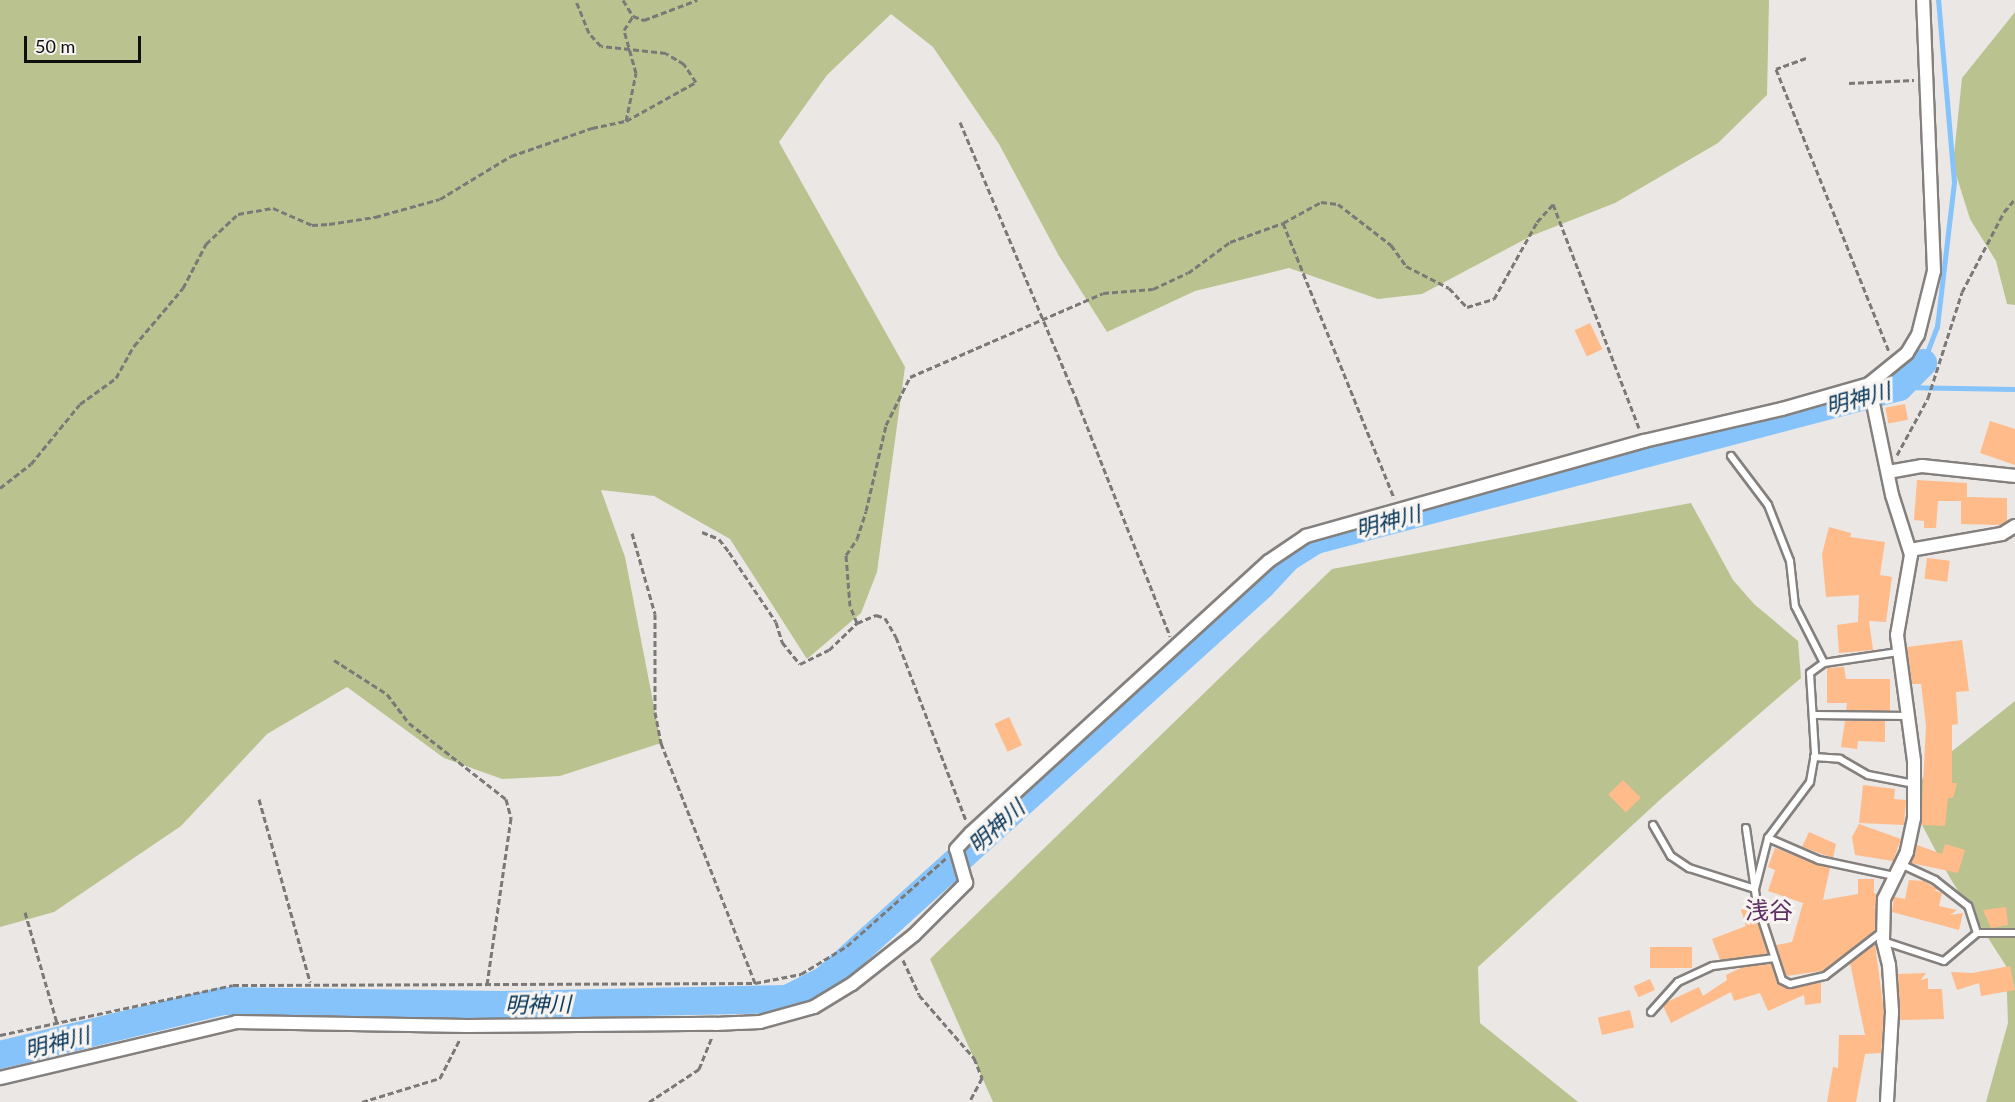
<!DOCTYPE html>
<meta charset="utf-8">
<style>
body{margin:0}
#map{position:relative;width:2015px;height:1102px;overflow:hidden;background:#eae7e4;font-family:Lato,"Noto Sans JP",sans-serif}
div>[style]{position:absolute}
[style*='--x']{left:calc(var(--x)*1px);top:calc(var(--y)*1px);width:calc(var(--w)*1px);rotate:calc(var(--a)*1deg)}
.green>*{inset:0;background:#bac38f}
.stream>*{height:4.5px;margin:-2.25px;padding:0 2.25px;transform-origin:2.25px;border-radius:2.25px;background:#85c3fa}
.river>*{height:28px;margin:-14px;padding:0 14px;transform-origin:14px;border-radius:14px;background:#85c3fa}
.building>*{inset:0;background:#ffbb8a;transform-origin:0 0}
.path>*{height:3px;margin-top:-1.5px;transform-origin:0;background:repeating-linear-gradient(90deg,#7b7977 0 6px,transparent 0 9px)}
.roads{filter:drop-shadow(2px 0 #84807e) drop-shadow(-2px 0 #84807e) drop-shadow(0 2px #84807e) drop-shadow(0 -2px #84807e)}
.service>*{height:6px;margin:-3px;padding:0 3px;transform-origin:3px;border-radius:3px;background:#fff}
.minor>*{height:12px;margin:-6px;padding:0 6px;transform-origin:6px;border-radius:6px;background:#fff}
span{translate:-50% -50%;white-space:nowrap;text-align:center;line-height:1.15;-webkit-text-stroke:6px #f7f4f1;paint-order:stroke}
.water-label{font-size:22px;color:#043457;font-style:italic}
.quarter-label{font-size:24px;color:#5d2f62}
.scale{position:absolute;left:24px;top:36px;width:117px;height:27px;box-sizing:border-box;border:3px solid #100f0e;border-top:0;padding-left:8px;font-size:18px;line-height:21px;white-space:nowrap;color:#100f0e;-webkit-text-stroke:4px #f7f4f1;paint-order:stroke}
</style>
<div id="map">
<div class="green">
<div style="clip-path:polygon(0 0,1769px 0,1767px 95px,1718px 143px,1615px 203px,1531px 236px,1422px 294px,1378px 299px,1289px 268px,1195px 291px,1107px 332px,1059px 256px,999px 144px,933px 47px,891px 14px,827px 75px,779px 142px,905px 367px,877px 572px,861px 613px,807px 659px,730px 539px,654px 496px,601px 490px,625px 557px,661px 743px,560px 776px,502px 779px,444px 758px,347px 687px,267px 734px,181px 826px,54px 912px,0 927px)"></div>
<div style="clip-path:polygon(2015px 12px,2015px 305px,2007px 304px,1996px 261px,1970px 219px,1953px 165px,1962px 78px)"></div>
<div style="clip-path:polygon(1691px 503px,1733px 580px,1754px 604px,1798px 641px,1801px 678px,1663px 797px,1478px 967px,1480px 1023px,1578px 1102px,993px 1102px,930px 959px,1332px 569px)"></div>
<div style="clip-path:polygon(2015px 701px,2015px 1102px,1986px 1102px,2008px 1023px,2006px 966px,1950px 878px,1910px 802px,1926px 772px)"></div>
</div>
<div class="stream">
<div style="--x:1923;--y:363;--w:39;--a:-69"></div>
<div style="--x:1937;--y:327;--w:146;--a:-83.3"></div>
<div style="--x:1954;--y:182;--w:183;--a:-95"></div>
<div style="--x:1899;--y:387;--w:116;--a:1"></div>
</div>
<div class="river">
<div style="--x:0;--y:1055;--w:230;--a:-13.6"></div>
<div style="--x:224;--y:1001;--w:279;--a:0.8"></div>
<div style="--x:503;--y:1005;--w:284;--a:-1.2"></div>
<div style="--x:787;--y:999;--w:42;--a:-26.6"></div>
<div style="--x:825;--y:980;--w:589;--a:-42.11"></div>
<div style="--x:1262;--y:585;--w:37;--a:-47"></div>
<div style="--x:1287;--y:558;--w:34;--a:-32"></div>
<div style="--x:1316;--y:540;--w:603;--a:-14.7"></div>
<div style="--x:1899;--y:387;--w:34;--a:-45"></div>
</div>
<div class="building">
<div style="left:1590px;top:323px;width:29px;height:17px;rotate:65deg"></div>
<div style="left:1905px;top:404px;width:16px;height:20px;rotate:79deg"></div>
<div style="clip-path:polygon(1990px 421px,2015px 429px,2015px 465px,1980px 453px)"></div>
<div style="clip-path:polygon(1917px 480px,1967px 483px,1967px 497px,2007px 498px,2007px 521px,2001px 525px,1961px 524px,1961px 501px,1938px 501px,1936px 528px,1924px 528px,1924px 521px,1914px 520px)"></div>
<div style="clip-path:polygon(1829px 527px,1851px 533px,1850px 537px,1885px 542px,1880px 575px,1892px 577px,1886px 622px,1869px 621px,1873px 650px,1839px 653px,1837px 625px,1858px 622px,1859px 595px,1826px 597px,1822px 554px)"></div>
<div style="left:1927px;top:558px;width:23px;height:21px;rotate:7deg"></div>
<div style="clip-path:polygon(1962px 640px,1969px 691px,1956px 692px,1958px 724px,1952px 725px,1952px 783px,1957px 783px,1953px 798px,1948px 798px,1945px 826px,1921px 825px,1926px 726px,1921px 684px,1912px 684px,1907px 647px)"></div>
<div style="clip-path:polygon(1844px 667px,1846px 679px,1890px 679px,1890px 711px,1846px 710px,1847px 703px,1827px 703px,1827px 668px)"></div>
<div style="left:1009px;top:717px;width:31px;height:16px;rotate:65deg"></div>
<div style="clip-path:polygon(1845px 721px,1885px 721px,1885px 742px,1858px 741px,1857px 749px,1841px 747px)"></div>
<div style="left:1623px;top:780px;width:25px;height:21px;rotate:45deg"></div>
<div style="clip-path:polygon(1863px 785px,1895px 789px,1894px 799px,1906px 800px,1904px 825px,1859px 823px)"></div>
<div style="clip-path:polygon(1859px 824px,1901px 839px,1893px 861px,1855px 855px,1852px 837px)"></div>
<div style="clip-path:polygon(1809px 832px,1836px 844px,1833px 858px,1802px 847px)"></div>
<div style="clip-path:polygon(1945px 844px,1965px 850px,1958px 873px,1911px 863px,1917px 845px,1942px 854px)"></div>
<div style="clip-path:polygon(1775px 848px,1830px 868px,1823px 900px,1858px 894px,1858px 879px,1874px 879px,1874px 893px,1877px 894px,1876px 908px,1872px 906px,1876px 909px,1875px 931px,1822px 971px,1786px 976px,1776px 945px,1792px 942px,1803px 903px,1768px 891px,1775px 870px,1768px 867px)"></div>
<div style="clip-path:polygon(1909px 880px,1924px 881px,1939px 890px,1933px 890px,1942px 893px,1939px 906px,1957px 910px,1950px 915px,1963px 913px,1959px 930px,1892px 912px,1894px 897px,1905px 899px)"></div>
<div style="clip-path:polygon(1752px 903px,1768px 954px,1720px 960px,1712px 939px,1746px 926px,1741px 910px)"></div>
<div style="clip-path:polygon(2006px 907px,2008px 925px,1991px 928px,1983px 910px)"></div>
<div style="clip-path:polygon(1875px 944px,1884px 1012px,1881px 1053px,1865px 1054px,1856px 1102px,1827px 1102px,1833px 1067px,1838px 1068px,1839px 1035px,1865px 1035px,1850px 963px)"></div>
<div style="left:1692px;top:947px;width:21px;height:42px;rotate:90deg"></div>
<div style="clip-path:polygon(1771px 964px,1778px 983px,1788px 989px,1821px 982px,1821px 1003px,1805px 1005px,1804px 995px,1768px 1011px,1760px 993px,1734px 1001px,1731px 992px,1671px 1023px,1663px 1006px,1667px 1002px,1699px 987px,1703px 996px,1727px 980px,1726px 975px,1743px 967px)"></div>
<div style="clip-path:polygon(2010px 966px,2015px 990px,1981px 996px,1979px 983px,1957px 990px,1951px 972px,1972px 973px)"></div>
<div style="clip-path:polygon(1926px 973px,1921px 980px,1928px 978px,1928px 989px,1942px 989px,1944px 1019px,1900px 1020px,1898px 974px)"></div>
<div style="left:1650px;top:979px;width:12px;height:18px;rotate:66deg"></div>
<div style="left:1630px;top:1010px;width:18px;height:33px;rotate:77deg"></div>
</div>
<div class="path">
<div style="--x:623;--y:0;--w:19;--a:58"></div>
<div style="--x:1806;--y:58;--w:32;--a:160"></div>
<div style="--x:1776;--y:69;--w:304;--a:68.2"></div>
<div style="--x:1849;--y:83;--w:65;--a:-2.6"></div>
<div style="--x:626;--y:121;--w:49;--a:-78.2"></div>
<div style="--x:636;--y:73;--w:45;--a:-105.6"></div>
<div style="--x:624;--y:30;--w:17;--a:-57"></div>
<div style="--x:633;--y:16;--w:12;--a:20"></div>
<div style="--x:644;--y:20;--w:57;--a:-20.7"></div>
<div style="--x:960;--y:122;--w:303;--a:67.2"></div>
<div style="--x:1077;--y:401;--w:253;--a:68.4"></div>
<div style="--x:1283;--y:223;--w:297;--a:68"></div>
<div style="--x:1897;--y:455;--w:65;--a:-61.5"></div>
<div style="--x:1928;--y:398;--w:111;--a:-72.2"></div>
<div style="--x:1962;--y:292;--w:90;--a:-62.3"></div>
<div style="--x:2004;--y:212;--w:17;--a:-50"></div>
<div style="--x:0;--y:488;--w:39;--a:-38"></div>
<div style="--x:31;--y:464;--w:77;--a:-50.8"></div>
<div style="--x:80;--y:404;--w:44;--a:-35.8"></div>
<div style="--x:116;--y:378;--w:37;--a:-61"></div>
<div style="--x:134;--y:346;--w:76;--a:-49.8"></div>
<div style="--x:183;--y:288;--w:50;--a:-62.4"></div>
<div style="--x:206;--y:244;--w:44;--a:-43.2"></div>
<div style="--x:238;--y:214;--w:36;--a:-10"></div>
<div style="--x:273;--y:208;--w:43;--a:23.6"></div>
<div style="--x:312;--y:225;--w:17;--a:-3"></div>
<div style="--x:329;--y:224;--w:47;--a:-8.7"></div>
<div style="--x:375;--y:217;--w:67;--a:-15.5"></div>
<div style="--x:440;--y:199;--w:83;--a:-31.2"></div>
<div style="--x:511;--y:156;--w:86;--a:-19.1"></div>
<div style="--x:592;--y:128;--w:35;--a:-12"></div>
<div style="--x:626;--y:121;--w:80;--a:-29.1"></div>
<div style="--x:696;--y:82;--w:22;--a:-124"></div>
<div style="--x:684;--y:64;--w:21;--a:-149"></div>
<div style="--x:666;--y:53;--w:65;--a:-173.9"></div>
<div style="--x:601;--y:46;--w:18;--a:-133"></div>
<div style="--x:589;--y:33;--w:35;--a:-112"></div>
<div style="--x:702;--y:532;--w:18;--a:22"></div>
<div style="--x:719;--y:539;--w:16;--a:52"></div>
<div style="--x:729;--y:552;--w:84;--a:56.1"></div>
<div style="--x:776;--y:622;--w:21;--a:73"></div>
<div style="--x:782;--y:642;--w:28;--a:51"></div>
<div style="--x:800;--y:664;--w:32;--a:-26"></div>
<div style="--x:829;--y:650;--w:39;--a:-44"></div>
<div style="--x:857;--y:623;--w:21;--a:-23"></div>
<div style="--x:876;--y:615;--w:9;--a:18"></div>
<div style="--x:885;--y:618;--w:22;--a:60"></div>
<div style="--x:896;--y:637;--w:196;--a:69.1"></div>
<div style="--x:632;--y:533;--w:84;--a:74.1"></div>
<div style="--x:655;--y:614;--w:98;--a:90"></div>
<div style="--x:655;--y:712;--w:32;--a:79"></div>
<div style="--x:661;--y:743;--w:258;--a:68.6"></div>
<div style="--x:857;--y:623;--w:18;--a:-112"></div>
<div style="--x:850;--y:606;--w:51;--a:-94.5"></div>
<div style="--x:846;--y:555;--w:19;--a:-55"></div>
<div style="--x:857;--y:539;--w:29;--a:-72"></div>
<div style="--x:866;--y:511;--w:88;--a:-76.9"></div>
<div style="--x:886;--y:425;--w:54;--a:-63.4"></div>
<div style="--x:910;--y:377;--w:210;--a:-23.5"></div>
<div style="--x:1103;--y:293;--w:50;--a:-4.6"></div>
<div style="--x:1153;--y:289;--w:38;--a:-25"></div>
<div style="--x:1188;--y:273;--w:52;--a:-36.4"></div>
<div style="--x:1230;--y:242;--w:56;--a:-19.7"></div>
<div style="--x:1283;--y:223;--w:43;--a:-28.9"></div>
<div style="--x:1321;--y:202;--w:17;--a:7"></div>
<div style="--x:1338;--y:204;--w:67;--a:37.7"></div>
<div style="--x:1391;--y:245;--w:26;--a:54"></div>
<div style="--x:1406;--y:266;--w:48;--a:27.1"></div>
<div style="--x:1449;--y:288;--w:26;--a:47"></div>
<div style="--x:1467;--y:307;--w:28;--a:-17"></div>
<div style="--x:1494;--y:299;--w:88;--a:-60.8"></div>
<div style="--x:1537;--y:222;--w:24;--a:-48"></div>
<div style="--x:1553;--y:204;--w:240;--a:69"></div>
<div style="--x:334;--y:660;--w:63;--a:32.7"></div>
<div style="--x:387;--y:694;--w:36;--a:53"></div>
<div style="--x:409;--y:723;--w:123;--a:38.1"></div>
<div style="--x:506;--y:799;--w:20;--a:75"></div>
<div style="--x:511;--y:818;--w:168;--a:98.2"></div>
<div style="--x:259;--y:799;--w:190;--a:74.4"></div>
<div style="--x:25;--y:912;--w:116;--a:73.9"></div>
<div style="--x:903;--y:960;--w:38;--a:65"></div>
<div style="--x:919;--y:995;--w:84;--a:48.9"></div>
<div style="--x:974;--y:1058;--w:22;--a:68"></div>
<div style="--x:982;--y:1078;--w:27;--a:118"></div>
<div style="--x:0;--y:1035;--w:238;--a:-12.1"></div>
<div style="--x:233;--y:985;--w:522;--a:-0.22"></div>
<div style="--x:755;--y:983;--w:47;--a:-11.1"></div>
<div style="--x:801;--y:974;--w:54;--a:-31.3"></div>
<div style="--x:847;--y:946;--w:132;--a:-41.6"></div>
<div style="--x:362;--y:1102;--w:82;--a:-17.1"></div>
<div style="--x:440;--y:1078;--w:44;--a:-62.9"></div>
<div style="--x:649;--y:1102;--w:60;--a:-33.4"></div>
<div style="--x:699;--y:1069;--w:35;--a:-68"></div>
</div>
<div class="roads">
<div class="service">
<div style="--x:1731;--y:456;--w:61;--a:52.9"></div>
<div style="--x:1768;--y:505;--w:60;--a:68.6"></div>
<div style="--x:1790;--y:561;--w:45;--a:83.7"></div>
<div style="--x:1795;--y:606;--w:64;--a:63"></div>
<div style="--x:1824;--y:663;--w:75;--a:-8.5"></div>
<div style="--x:1814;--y:715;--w:93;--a:0.6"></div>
<div style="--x:1814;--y:757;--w:26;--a:4"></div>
<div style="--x:1840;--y:759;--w:32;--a:30"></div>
<div style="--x:1868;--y:775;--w:47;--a:11.1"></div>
<div style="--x:1653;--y:825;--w:36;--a:60"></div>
<div style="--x:1671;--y:856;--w:22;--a:34"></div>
<div style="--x:1689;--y:868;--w:69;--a:17.7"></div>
<div style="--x:1755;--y:889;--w:53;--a:-75.7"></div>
<div style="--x:1768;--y:838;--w:70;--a:-53.1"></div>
<div style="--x:1810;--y:782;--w:29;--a:-80"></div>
<div style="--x:1815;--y:753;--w:80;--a:-93.6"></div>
<div style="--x:1810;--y:673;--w:17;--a:-36"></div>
<div style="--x:1746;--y:828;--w:77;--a:81.8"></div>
<div style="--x:1757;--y:904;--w:80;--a:71.8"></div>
<div style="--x:1782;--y:980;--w:9;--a:27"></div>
<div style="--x:1790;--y:984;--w:36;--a:-13"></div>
<div style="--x:1825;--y:976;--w:73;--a:-37.8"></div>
<div style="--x:1768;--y:838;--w:56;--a:23.3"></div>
<div style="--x:1819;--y:860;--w:77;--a:12"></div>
<div style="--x:1977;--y:933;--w:38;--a:0"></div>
<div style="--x:1883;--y:941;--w:64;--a:18.2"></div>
<div style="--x:1944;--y:961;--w:43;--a:-40.3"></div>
<div style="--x:1977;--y:933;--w:28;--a:-108"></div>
<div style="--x:1968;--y:906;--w:42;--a:-141.8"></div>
<div style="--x:1935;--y:880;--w:38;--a:-155"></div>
<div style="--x:1651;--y:1012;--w:40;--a:-48"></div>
<div style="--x:1678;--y:982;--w:38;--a:-25"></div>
<div style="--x:1713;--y:966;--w:62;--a:-7.5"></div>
</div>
<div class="minor">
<div style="--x:1869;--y:384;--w:113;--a:78.3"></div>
<div style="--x:1892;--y:495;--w:63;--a:72.4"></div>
<div style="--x:1911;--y:555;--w:81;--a:99.9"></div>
<div style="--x:1897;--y:635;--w:127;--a:82.3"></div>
<div style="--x:1914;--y:761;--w:57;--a:90"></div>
<div style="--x:1914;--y:818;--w:35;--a:102"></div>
<div style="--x:1907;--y:852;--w:52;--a:116.1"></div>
<div style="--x:1884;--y:899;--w:42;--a:91.4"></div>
<div style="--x:1883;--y:941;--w:25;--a:76"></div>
<div style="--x:1889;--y:965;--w:47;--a:86.3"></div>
<div style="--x:1892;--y:1012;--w:90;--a:93.2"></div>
<div style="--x:1888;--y:472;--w:35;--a:-10"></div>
<div style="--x:1922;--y:466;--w:94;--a:6.1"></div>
<div style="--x:1910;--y:550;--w:93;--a:-9.9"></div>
<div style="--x:2002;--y:534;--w:15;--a:-32"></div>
<div style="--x:0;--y:1078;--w:243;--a:-13.3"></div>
<div style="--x:236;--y:1022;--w:231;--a:1"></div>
<div style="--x:467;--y:1026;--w:249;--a:-0.5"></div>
<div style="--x:716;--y:1024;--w:44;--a:-2.6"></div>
<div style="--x:760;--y:1022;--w:56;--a:-15.5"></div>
<div style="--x:814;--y:1007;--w:44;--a:-31.2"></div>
<div style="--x:852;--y:984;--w:79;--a:-38.3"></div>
<div style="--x:914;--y:935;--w:74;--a:-45"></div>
<div style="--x:966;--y:883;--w:35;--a:-106"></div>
<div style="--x:956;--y:849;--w:22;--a:-47"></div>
<div style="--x:971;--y:833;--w:403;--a:-42.4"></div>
<div style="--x:1269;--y:561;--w:45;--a:-34"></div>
<div style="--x:1306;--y:536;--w:351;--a:-15.7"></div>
<div style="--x:1644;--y:441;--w:142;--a:-13.1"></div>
<div style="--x:1782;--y:409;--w:91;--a:-16"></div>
<div style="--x:1869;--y:384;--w:49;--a:-39.2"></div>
<div style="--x:1907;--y:353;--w:21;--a:-59"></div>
<div style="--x:1918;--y:335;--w:66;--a:-76"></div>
<div style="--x:1934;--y:271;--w:271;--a:-92.3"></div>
</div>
</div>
<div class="water-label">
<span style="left:1858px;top:398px;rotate:-15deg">明神川</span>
<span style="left:1388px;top:521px;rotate:-15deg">明神川</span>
<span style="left:996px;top:826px;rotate:-42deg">明神川</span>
<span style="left:538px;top:1004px;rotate:-1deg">明神川</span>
<span style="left:57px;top:1042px;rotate:-14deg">明神川</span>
</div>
<div class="quarter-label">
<span style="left:1769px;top:910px">浅谷</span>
</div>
<div class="scale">50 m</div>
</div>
